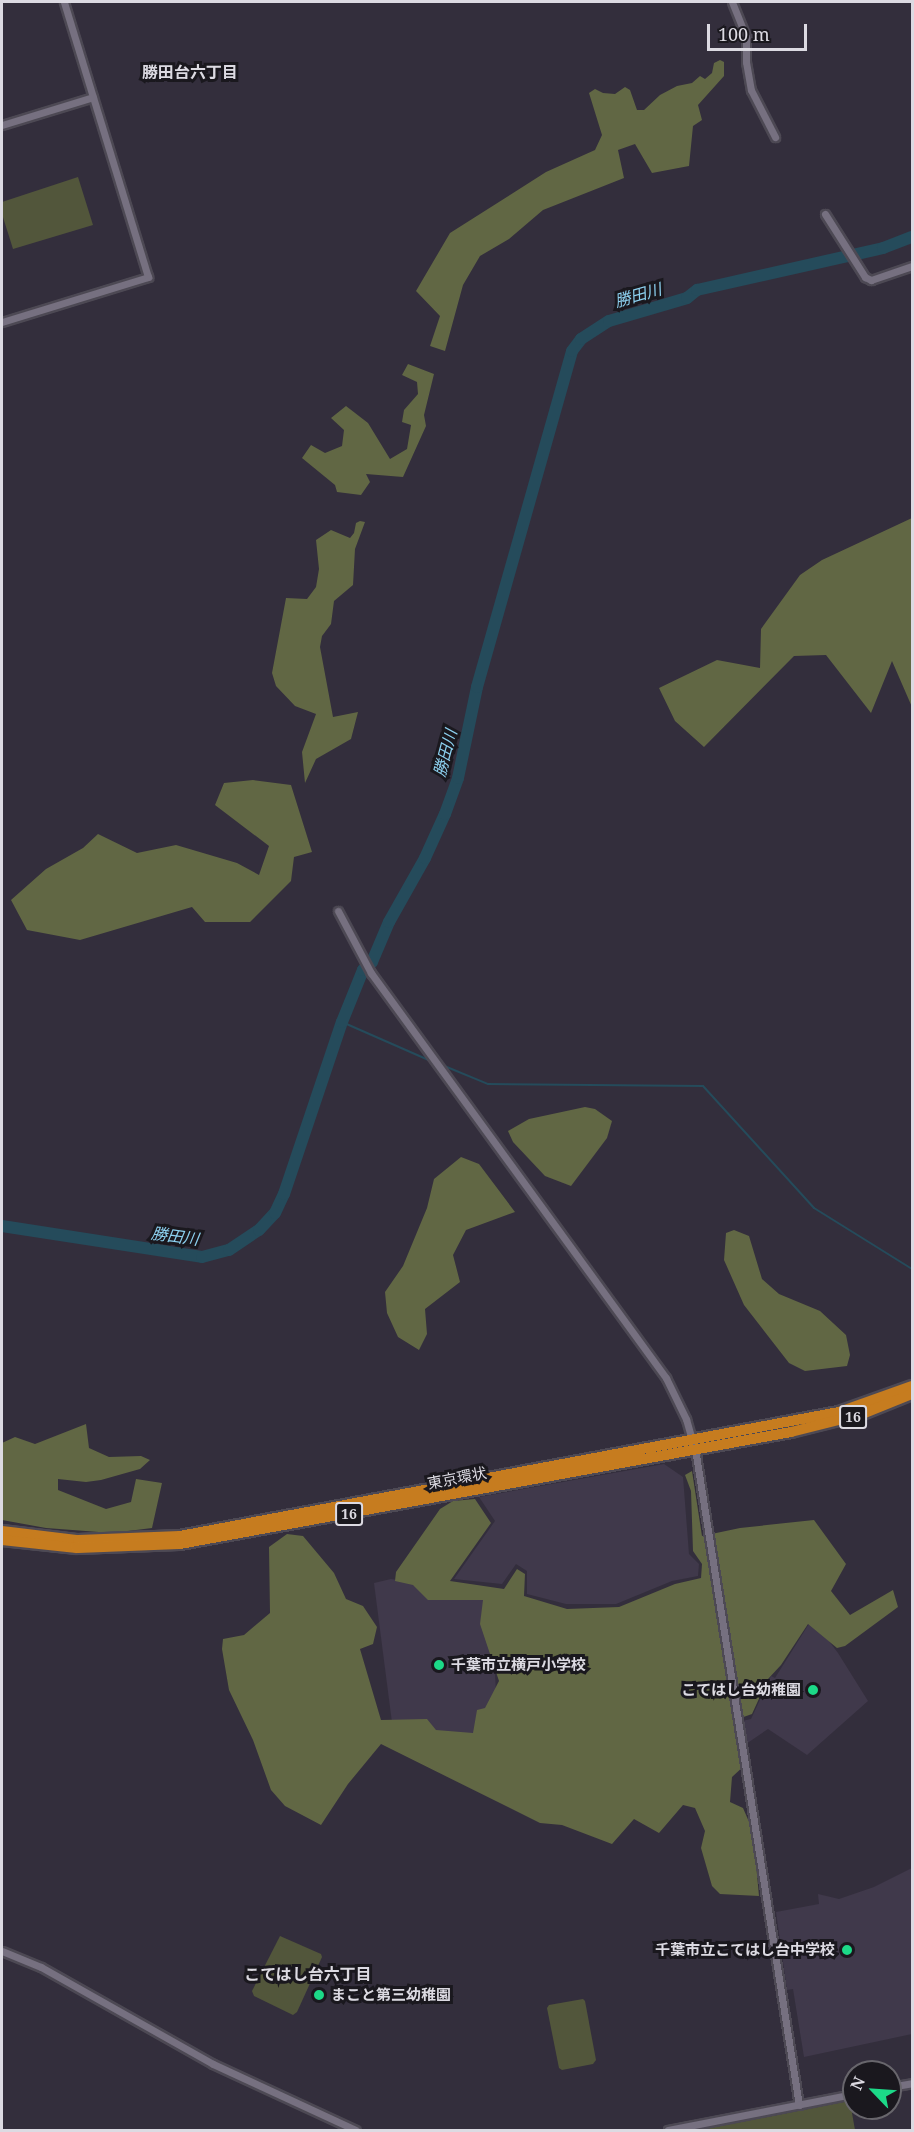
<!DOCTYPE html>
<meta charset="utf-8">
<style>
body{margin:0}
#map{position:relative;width:914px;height:2132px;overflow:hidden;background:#332e3c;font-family:"Noto Serif","Noto Sans JP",serif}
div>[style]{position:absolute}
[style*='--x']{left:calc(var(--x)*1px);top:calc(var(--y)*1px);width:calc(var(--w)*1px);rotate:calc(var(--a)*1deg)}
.built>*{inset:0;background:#40394b}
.green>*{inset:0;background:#52563b}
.forest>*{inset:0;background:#616744}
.stream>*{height:2px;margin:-1px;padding:0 1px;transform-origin:1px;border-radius:1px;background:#254b5b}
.river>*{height:12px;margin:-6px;padding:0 6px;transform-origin:6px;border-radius:6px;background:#254b5b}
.roads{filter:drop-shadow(2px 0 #4d4954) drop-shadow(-2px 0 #4d4954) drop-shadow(0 2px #4d4954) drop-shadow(0 -2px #4d4954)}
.minor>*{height:7px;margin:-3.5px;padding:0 3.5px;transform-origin:3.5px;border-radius:3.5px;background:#767080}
.highway>*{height:10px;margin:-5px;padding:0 5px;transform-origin:5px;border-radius:5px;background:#c67c1f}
.dots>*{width:16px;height:16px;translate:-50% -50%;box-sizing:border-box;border:3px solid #1a181e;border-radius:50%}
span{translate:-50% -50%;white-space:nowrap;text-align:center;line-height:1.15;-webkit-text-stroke:6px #1a181e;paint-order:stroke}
.shield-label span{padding:2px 4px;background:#1a181e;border:2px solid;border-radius:4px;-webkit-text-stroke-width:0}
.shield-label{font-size:14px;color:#dcdae2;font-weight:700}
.street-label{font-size:15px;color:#dcdae2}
.poi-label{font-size:15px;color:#dcdae2;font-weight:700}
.left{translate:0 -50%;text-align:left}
.right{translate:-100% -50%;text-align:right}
.neighbourhood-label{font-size:16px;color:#dcdae2;font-weight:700}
.water-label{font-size:16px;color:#8dd1f0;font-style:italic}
.frame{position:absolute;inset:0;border:3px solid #dcdae2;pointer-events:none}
.north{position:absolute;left:842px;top:2060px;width:60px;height:60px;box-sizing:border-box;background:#1a181e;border:2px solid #68666c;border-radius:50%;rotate:295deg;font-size:16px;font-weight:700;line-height:24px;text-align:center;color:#dcdae2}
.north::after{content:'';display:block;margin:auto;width:21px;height:27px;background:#1cd988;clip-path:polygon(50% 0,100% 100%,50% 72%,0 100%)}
.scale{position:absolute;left:707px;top:24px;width:100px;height:27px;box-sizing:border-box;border:3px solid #dcdae2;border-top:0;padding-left:8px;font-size:18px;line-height:21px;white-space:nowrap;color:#dcdae2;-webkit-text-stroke:4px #1a181e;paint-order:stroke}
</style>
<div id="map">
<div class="built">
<div style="clip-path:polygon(664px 1464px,683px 1477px,689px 1554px,699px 1564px,698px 1576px,672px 1581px,616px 1604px,566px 1604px,527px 1594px,527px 1571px,516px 1564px,502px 1584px,454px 1579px,495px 1521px,479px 1497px)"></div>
<div style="clip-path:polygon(391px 1579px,490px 1593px,499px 1741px,394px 1738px,374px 1583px)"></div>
<div style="clip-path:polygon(812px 1619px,838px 1653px,868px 1701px,807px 1755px,768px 1729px,746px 1744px,742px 1721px,751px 1719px,771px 1676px,775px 1678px)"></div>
<div style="clip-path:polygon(912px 1868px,912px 2034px,804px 2057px,793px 1989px,787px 1990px,776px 1912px,819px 1904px,818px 1894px,839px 1899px,874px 1887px)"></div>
</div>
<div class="green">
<div style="clip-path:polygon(78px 177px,93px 225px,13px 249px,2px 214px,2px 202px)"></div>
<div style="clip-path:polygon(280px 1936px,321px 1954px,322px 1957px,297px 2012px,293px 2015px,254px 1996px,252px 1991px)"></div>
<div style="clip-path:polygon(583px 1999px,585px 2001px,596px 2060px,593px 2064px,562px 2070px,559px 2068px,547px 2008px,549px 2005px)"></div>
<div style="clip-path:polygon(854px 2100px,854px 2108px,860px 2108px,852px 2113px,855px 2130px,700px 2130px)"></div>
</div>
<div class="forest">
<div style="clip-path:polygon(720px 60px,724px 62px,724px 76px,698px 105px,702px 120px,693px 126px,689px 166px,652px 173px,635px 144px,618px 150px,624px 178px,543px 210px,509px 239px,480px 256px,463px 285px,445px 351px,430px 346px,440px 316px,416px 291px,450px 233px,546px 172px,595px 150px,602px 135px,589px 93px,595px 89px,603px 93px,615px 94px,625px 87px,630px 90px,637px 110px,644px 110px,660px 95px,677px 86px,692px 83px,700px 76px,705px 79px,712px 73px,714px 63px)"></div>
<div style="clip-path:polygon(408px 364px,434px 374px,424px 415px,426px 426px,403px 477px,366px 474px,370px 482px,361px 495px,337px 492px,335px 485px,302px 458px,311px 445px,325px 453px,342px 446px,344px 430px,331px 418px,346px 406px,368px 423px,390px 459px,407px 449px,411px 425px,402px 422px,404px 410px,418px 394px,417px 382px,402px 375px)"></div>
<div style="clip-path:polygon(912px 518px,912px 707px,892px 661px,871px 713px,826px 655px,794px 656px,704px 747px,675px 721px,659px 688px,717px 660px,760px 668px,761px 629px,800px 575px,822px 560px)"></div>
<div style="clip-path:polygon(360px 521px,365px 522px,355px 549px,353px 585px,334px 601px,331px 624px,322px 636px,320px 647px,333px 717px,358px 712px,351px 739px,316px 759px,305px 783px,302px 752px,316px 714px,295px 706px,276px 686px,272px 673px,286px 598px,307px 599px,316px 587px,319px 569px,316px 540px,331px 530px,350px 538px,354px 533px,356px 523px)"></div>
<div style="clip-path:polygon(253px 780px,291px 785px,312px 852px,294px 857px,291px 881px,250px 922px,205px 922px,192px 907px,80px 940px,27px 930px,11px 900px,46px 869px,83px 848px,98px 834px,137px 853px,176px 845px,237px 863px,259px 875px,269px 846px,215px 805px,224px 783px)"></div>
<div style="clip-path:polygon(585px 1107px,595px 1109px,612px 1121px,607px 1138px,571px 1186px,545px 1176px,513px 1142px,508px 1131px,529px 1119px)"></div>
<div style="clip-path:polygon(461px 1157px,479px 1164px,515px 1212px,466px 1230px,453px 1255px,460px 1282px,425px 1309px,427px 1334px,419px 1350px,398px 1337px,387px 1313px,385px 1292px,403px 1266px,427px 1208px,434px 1179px)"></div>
<div style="clip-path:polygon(734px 1230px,749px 1236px,762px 1279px,779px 1294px,820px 1311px,846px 1335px,850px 1355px,847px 1366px,805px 1371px,789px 1363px,744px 1305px,724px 1260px,726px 1233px)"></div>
<div style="clip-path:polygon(86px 1424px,89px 1448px,109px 1457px,141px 1456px,150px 1460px,140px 1469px,101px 1480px,86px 1482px,58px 1479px,58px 1490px,106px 1509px,131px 1502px,136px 1479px,162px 1483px,152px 1528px,112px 1533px,46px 1528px,2px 1520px,2px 1443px,15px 1437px,35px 1444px)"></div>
<div style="clip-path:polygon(692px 1471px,702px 1536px,740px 1528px,814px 1520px,846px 1564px,831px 1591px,850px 1615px,893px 1590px,898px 1607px,845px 1646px,837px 1648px,808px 1624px,781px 1665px,768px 1679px,752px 1714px,735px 1720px,745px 1765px,732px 1777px,730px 1802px,743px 1808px,753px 1831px,759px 1896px,720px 1894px,712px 1886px,701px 1848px,705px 1831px,695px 1808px,683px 1805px,659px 1833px,634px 1819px,612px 1844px,562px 1825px,540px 1823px,381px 1744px,348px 1784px,321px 1825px,285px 1806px,271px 1790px,253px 1740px,229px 1690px,222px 1649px,223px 1639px,244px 1635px,270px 1613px,269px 1547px,287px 1534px,303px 1536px,334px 1573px,346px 1599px,363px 1606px,377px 1627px,373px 1644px,360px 1649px,381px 1720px,427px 1719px,436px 1730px,473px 1733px,477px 1710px,485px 1708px,499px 1681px,480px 1624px,483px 1600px,428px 1600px,413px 1585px,395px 1581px,396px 1572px,440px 1509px,453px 1501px,475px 1499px,491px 1523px,450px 1581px,504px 1589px,517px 1569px,525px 1574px,524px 1596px,567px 1609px,619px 1607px,675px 1584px,701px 1578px,702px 1564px,693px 1551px,691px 1491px,685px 1475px)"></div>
</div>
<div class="stream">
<div style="--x:342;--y:1022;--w:97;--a:23.7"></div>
<div style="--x:442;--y:1065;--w:50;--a:22.4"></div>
<div style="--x:488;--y:1084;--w:215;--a:0.5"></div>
<div style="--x:703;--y:1086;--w:165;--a:47.7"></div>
<div style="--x:814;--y:1208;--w:115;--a:31.9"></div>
</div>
<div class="river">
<div style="--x:2;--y:1226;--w:202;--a:8.8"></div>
<div style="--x:202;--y:1257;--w:28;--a:-15"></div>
<div style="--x:229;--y:1250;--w:36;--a:-34"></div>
<div style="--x:259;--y:1230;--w:23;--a:-47"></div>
<div style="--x:275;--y:1213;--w:21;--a:-65"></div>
<div style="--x:284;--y:1194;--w:182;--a:-71.4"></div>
<div style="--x:342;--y:1022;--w:56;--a:-68"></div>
<div style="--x:363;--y:970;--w:12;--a:-42"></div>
<div style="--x:372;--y:962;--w:43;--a:-67"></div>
<div style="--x:389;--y:922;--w:73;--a:-60.6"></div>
<div style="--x:425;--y:858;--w:48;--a:-65.6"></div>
<div style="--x:445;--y:814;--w:38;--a:-70"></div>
<div style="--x:458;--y:778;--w:93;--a:-78.2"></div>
<div style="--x:477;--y:687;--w:349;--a:-74.2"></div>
<div style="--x:572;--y:351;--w:15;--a:-53"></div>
<div style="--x:581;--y:339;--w:33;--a:-33"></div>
<div style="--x:609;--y:321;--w:81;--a:-16.4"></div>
<div style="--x:687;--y:298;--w:13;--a:-39"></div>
<div style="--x:697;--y:290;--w:191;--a:-12.7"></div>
<div style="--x:883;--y:248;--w:31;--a:-21"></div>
</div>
<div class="roads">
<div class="minor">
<div style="--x:732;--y:2;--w:38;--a:68"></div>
<div style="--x:746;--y:37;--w:25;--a:90"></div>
<div style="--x:746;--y:62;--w:28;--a:80"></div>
<div style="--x:751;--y:90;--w:53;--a:62.9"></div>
<div style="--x:2;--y:125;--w:95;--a:-17.1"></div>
<div style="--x:825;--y:214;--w:75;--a:57.6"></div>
<div style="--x:865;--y:277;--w:7;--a:27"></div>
<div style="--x:871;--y:280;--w:43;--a:-18.9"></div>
<div style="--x:2;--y:322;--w:153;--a:-17.1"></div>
<div style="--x:148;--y:277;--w:288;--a:-107"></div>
<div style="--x:338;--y:911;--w:70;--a:62"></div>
<div style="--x:371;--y:973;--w:501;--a:53.93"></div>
<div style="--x:666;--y:1378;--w:46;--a:64"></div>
<div style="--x:686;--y:1419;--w:37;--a:74"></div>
<div style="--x:696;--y:1455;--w:658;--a:81"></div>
<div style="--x:2;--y:1951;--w:42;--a:22.3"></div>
<div style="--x:41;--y:1967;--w:197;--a:29.4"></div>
<div style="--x:213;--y:2064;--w:157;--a:24.8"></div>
<div style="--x:890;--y:2087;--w:22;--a:-10"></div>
<div style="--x:668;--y:2130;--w:189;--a:-11"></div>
</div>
<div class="highway">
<div style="--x:2;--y:1531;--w:77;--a:6.8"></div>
<div style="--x:78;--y:1540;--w:102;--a:-2.2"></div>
<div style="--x:180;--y:1536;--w:671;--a:-10.66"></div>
<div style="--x:839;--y:1412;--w:77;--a:-19.6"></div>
<div style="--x:2;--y:1540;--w:75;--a:6.1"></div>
<div style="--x:77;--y:1548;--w:103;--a:-2.2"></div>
<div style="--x:180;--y:1544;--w:621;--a:-10.39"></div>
<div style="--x:791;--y:1432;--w:73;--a:-14.2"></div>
<div style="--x:862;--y:1414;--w:54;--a:-21.8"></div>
</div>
</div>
<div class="dots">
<div style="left:439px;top:1665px;background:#1cd988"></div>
<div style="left:813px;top:1690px;background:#1cd988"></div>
<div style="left:847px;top:1950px;background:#1cd988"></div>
<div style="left:319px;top:1995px;background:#1cd988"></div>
</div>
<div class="shield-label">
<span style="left:853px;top:1417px">16</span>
<span style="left:349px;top:1514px">16</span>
</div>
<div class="street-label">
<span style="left:457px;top:1478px;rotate:-11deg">東京環状</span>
</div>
<div class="poi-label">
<span class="left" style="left:451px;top:1665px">千葉市立横戸小学校</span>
<span class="right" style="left:801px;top:1690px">こてはし台幼稚園</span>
<span class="right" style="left:835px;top:1950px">千葉市立こてはし台中学校</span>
<span class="left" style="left:331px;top:1995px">まこと第三幼稚園</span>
</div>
<div class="neighbourhood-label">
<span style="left:190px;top:72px">勝田台六丁目</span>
<span style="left:308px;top:1974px">こてはし台六丁目</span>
</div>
<div class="water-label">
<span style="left:638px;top:295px;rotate:-16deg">勝田川</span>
<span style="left:445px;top:753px;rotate:-75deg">勝田川</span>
<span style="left:175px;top:1236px;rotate:8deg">勝田川</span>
</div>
<div class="frame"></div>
<div class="north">N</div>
<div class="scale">100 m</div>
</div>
